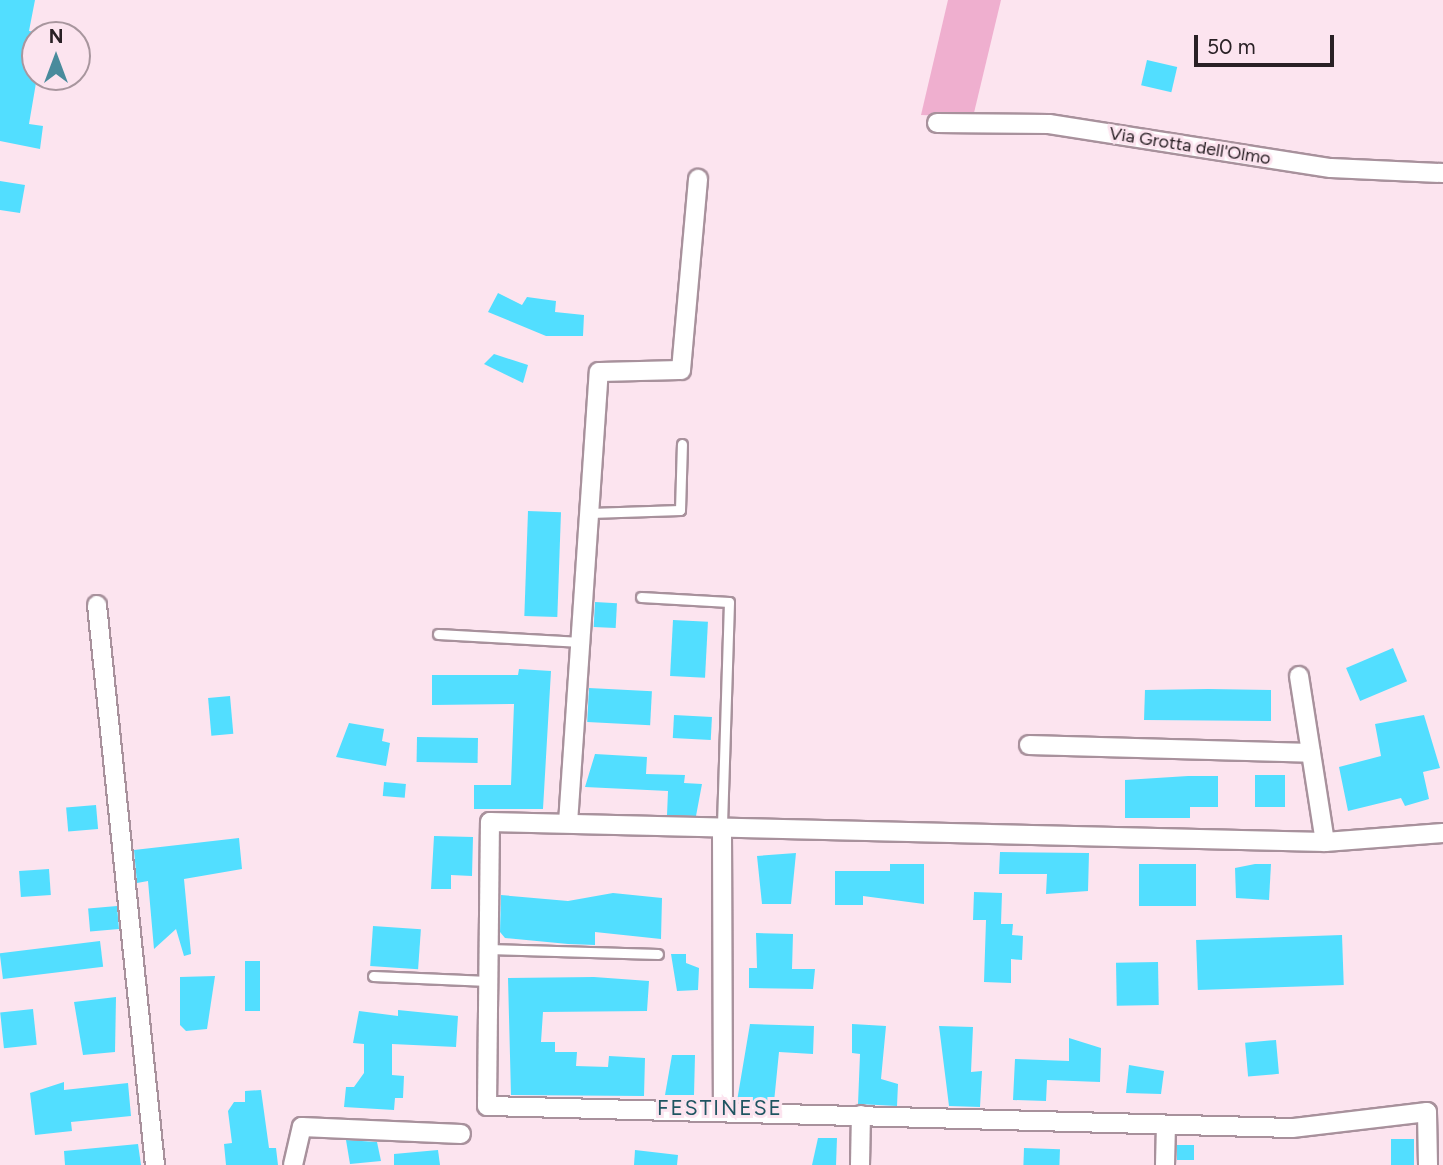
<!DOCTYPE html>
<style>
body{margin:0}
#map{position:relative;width:1443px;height:1165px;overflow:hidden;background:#fce4ef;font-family:Figtree,sans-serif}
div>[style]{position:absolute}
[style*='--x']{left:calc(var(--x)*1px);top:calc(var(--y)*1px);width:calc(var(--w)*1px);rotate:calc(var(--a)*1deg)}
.green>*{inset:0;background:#efafcf}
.building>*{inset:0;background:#52deff;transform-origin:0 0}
.roads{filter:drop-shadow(2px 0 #a8919c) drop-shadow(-2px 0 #a8919c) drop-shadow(0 2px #a8919c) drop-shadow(0 -2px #a8919c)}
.service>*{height:9px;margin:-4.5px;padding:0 4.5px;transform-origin:4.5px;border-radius:4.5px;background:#fff}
.minor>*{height:18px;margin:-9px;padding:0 9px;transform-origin:9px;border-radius:9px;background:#fff}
span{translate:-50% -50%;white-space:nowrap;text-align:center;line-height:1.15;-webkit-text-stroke:6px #fce4ef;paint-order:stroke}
.street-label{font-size:18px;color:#292025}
.quarter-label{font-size:21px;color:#1e5461;letter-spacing:2px}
.north{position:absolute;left:21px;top:21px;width:70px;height:70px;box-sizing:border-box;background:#fce4ef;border:2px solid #a8969e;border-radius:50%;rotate:0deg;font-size:19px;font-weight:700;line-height:28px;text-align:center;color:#292025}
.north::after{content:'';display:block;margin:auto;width:24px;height:32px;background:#498b9c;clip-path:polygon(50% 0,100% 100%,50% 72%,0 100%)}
.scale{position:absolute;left:1194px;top:35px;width:140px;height:32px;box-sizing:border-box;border:4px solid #292025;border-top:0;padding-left:9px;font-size:21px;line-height:24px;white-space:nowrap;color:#292025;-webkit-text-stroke:5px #fce4ef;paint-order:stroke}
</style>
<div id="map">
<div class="green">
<div style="clip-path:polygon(948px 0,1001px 0,973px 117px,921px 115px)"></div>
</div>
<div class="building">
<div style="clip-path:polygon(0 0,35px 0,29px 31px,35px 32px,37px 77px,29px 124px,43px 126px,40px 149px,0 141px)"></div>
<div style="left:1147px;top:60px;width:31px;height:26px;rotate:13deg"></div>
<div style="clip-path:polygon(0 181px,25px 185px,20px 213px,0 210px)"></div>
<div style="clip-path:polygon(498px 293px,522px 305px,527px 297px,556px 301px,555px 312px,584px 315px,583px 336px,546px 336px,488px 312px)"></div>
<div style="clip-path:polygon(494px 354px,528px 365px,523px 383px,484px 364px)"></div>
<div style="left:528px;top:511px;width:33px;height:105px;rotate:2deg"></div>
<div style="left:595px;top:602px;width:22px;height:25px;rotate:3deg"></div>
<div style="left:673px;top:620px;width:35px;height:56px;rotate:3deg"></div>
<div style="left:1393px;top:648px;width:36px;height:51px;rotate:67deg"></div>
<div style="clip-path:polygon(519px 669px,551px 671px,543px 809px,474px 809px,474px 785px,511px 785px,514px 704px,432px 705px,432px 675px,518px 675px)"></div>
<div style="left:589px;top:688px;width:63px;height:34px;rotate:3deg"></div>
<div style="clip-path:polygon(1208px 689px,1271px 690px,1271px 721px,1144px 720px,1145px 690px)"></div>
<div style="left:230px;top:696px;width:38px;height:22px;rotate:85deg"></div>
<div style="left:674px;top:715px;width:38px;height:23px;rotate:3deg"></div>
<div style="clip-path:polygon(1424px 715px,1440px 768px,1423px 772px,1429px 799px,1405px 806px,1401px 798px,1348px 811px,1339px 767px,1381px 756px,1375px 724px)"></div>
<div style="clip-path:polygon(349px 723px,384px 729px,382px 741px,390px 743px,386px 766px,336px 757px)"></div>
<div style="left:417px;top:737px;width:61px;height:25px;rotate:1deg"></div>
<div style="clip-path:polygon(595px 754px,647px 757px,646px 774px,685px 775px,684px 783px,702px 784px,696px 816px,667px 815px,668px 791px,585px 787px)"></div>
<div style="left:1255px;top:775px;width:30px;height:32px"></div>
<div style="clip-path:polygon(1188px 776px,1218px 776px,1218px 807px,1190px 807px,1190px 818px,1125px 818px,1125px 780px)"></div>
<div style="left:384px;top:782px;width:22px;height:14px;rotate:5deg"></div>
<div style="left:96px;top:805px;width:24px;height:30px;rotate:85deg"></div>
<div style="clip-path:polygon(434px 836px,473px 837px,472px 876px,451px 875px,451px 889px,431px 889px)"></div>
<div style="clip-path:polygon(239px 838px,242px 869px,184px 879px,191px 954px,184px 956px,176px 929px,154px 949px,148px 881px,137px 883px,134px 850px)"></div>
<div style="clip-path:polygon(1000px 852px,1089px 853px,1088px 891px,1046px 894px,1047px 874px,999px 874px)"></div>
<div style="clip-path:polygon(796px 853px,791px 904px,762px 904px,757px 856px)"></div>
<div style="clip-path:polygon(890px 864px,924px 864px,924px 904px,863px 896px,863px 905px,835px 905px,835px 871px,890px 871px)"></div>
<div style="left:1139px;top:864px;width:57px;height:42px"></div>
<div style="clip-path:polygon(1255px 864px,1271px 864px,1269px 900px,1236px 898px,1235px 868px)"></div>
<div style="left:49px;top:869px;width:26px;height:30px;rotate:86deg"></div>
<div style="clip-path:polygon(974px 892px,1002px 893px,1001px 924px,1013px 924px,1012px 935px,1023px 936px,1022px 960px,1011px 959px,1011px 983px,984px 982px,986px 920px,973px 920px)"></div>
<div style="clip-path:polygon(613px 893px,662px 898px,661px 939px,595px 932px,595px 945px,568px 944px,505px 938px,500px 932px,501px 895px,568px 901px)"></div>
<div style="left:117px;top:906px;width:23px;height:29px;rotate:85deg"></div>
<div style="left:373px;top:926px;width:48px;height:40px;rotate:4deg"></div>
<div style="clip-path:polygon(756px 933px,793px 934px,792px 969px,815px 969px,813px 989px,749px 988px,749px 968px,757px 968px)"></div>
<div style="left:1342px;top:935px;width:50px;height:146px;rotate:88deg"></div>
<div style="left:100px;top:941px;width:26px;height:101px;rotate:83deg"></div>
<div style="clip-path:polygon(671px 954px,686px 954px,686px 963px,699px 968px,698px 990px,677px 991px)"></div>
<div style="left:260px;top:961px;width:50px;height:15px;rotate:90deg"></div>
<div style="left:1158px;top:962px;width:43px;height:42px;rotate:89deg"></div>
<div style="clip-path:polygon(215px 976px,207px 1029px,186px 1031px,180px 1025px,180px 977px)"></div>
<div style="clip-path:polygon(594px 977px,649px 981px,647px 1011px,543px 1012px,541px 1042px,555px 1042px,555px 1052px,577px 1052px,576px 1066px,608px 1067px,609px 1056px,645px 1058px,644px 1096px,511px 1095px,508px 978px)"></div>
<div style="clip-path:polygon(116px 997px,115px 1052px,83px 1055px,74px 1002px)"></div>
<div style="left:33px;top:1009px;width:36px;height:33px;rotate:84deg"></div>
<div style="clip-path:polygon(398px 1010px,458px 1016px,456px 1047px,392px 1044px,392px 1075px,404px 1076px,403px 1098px,395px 1098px,394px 1110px,344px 1107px,346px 1087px,354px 1087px,364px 1073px,364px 1044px,353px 1043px,359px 1011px,398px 1016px)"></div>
<div style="clip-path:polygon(750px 1024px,814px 1026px,813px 1054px,779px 1052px,774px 1102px,737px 1101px)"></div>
<div style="clip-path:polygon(852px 1024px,886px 1026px,881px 1079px,898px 1084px,897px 1106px,858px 1104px,860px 1054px,852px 1053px)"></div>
<div style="clip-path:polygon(939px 1026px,973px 1027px,971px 1072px,982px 1071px,980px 1107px,949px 1106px)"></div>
<div style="clip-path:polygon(1069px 1038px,1101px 1048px,1100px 1082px,1047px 1080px,1046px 1101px,1013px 1100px,1015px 1059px,1069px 1061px)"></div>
<div style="left:1276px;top:1040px;width:34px;height:31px;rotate:85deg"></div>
<div style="clip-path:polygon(672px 1055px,695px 1055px,694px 1095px,665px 1095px)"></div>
<div style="clip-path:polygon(1129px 1065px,1164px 1071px,1161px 1094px,1126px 1093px)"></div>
<div style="clip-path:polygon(64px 1082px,64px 1090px,128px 1083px,131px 1116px,71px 1122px,72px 1131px,35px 1135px,30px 1093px)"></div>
<div style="clip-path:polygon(261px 1090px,269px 1148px,276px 1148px,278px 1165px,226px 1165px,224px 1144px,232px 1143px,228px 1111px,234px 1102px,245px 1102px,245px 1091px)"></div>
<div style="clip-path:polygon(818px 1138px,837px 1138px,836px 1165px,812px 1165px)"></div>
<div style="left:1414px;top:1139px;width:26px;height:23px;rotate:90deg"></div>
<div style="clip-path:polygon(346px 1140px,377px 1142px,381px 1161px,350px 1164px)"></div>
<div style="clip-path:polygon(138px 1144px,141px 1165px,65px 1165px,64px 1151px)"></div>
<div style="left:1177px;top:1145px;width:17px;height:15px"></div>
<div style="left:1024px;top:1148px;width:36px;height:17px;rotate:2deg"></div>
<div style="clip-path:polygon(438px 1150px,440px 1165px,394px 1165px,394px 1154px)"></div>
<div style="clip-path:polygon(635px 1150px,678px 1155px,677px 1165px,634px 1165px)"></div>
</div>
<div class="roads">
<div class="service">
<div style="--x:590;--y:513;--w:90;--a:-1.9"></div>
<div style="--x:680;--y:510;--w:66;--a:-88.3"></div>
<div style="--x:641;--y:597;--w:88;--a:3.3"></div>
<div style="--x:729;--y:602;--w:228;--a:91.8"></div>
<div style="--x:438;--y:634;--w:143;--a:3.2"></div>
<div style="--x:488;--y:949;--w:170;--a:1.7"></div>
<div style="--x:373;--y:976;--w:115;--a:2.5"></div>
</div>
<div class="minor">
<div style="--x:937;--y:123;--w:112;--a:0.5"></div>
<div style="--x:1049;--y:124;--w:285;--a:8.9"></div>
<div style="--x:1331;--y:168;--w:112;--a:2.6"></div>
<div style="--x:97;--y:605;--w:563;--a:84.09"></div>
<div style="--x:1299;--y:676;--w:168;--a:81.1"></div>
<div style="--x:1029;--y:745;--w:282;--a:1.6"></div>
<div style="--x:568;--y:823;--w:452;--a:-86.1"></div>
<div style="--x:599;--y:372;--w:82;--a:-1.4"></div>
<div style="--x:681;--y:370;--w:192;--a:-84.9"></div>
<div style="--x:722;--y:832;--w:280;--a:89.8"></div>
<div style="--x:293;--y:1165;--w:39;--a:-77"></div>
<div style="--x:302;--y:1127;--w:159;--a:2.5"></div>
<div style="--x:860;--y:1165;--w:50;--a:-88.9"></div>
<div style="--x:1165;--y:1165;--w:40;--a:-88.6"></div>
<div style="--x:1428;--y:1165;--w:53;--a:-91.1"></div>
<div style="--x:1427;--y:1112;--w:136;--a:173.2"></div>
<div style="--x:1292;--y:1128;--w:805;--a:-178.43"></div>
<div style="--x:487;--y:1106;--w:284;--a:-89.4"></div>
<div style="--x:490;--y:822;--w:835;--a:1.37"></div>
<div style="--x:1325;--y:842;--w:118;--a:-4.4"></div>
</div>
</div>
<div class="street-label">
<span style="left:1190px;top:146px;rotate:9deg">Via Grotta dell'Olmo</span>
</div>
<div class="quarter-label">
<span style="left:720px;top:1108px">FESTINESE</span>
</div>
<div class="north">N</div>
<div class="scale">50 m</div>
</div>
